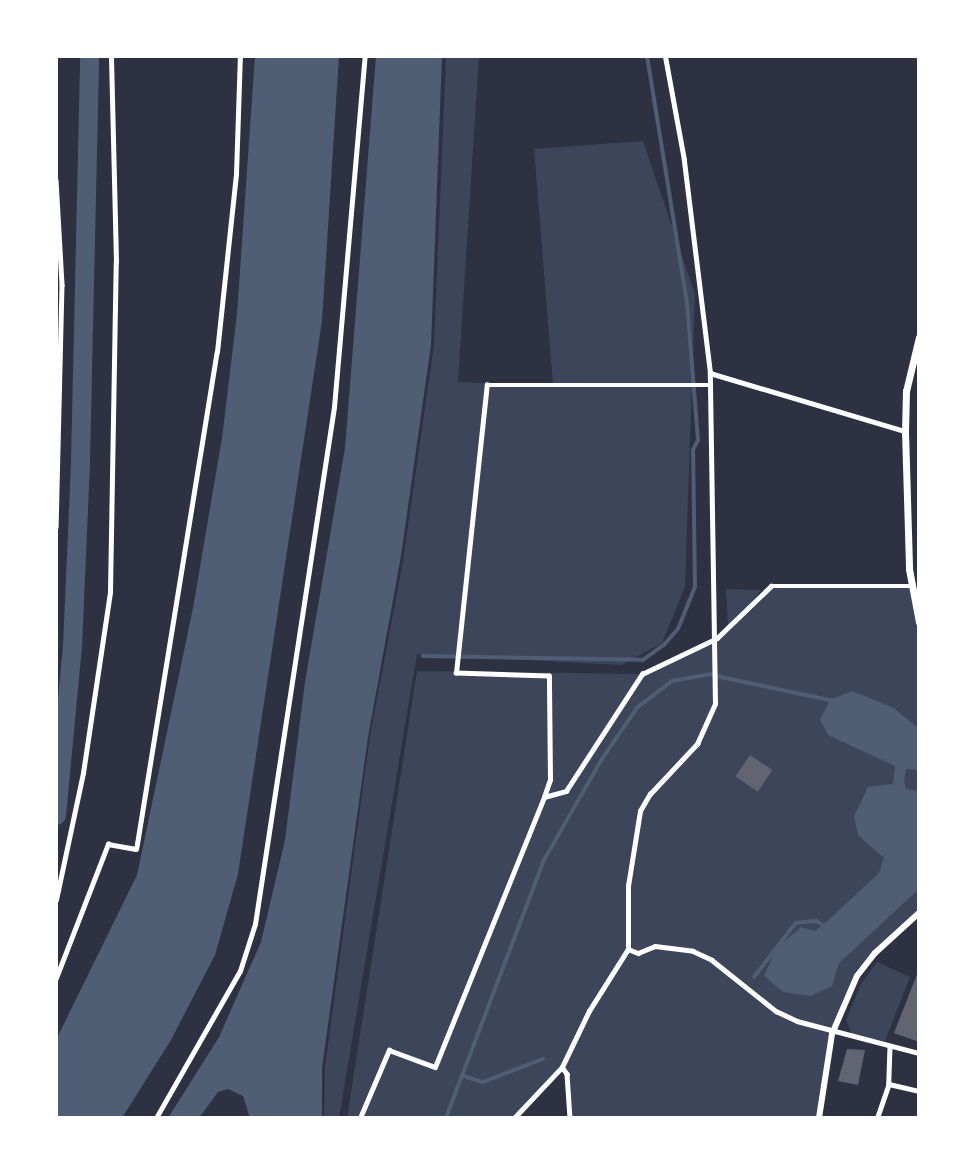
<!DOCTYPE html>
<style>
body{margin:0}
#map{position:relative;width:975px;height:1174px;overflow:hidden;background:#2d3142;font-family:"Open Sans",sans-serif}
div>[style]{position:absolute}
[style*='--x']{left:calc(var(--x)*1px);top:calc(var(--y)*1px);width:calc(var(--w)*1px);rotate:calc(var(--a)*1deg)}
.green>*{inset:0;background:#3c4559}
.water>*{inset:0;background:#4f5d75}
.stream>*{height:3.5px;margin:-1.75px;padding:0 1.75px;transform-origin:1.75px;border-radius:1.75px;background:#4f5d75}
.river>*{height:19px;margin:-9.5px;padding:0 9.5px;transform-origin:9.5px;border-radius:9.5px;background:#4f5d75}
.building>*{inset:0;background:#626471;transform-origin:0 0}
.minor>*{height:4.5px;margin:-2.25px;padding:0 2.25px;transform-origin:2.25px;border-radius:2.25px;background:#fff}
.tertiary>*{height:6px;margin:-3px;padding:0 3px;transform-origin:3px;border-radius:3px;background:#fff}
.secondary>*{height:7px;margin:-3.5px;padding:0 3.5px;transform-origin:3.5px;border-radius:3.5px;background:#fff}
span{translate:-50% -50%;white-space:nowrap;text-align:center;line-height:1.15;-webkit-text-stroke:5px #fff;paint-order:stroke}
.frame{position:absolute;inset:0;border:58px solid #fff;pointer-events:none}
</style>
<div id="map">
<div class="green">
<div style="clip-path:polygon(446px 56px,479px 56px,458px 382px,553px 385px,534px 149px,643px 141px,695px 294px,685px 587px,662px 643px,621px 665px,417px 654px,339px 1118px,324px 1118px,325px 1067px,370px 736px,403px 561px,434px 345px)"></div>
<div style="clip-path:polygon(771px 586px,911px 586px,919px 622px,919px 913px,875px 953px,857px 977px,832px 1034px,819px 1118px,570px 1118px,567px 1074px,562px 1067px,514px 1118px,347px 1118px,417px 671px,642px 674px,717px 638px,728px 626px,726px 589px,761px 590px,751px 603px)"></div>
<div style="clip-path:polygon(877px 962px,910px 977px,885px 1041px,852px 1035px,846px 1020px,861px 984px)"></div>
</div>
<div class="water">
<div style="clip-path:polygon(255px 56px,339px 56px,322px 321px,238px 874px,215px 955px,171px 1040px,122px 1118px,56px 1118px,56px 1040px,137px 875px,193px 608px,222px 438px,237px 314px)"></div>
<div style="clip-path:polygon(376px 56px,442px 56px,431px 345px,401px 556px,368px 737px,322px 1068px,322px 1118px,250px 1118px,243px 1096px,228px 1089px,218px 1092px,199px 1118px,168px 1118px,219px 1037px,261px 942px,285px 840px,305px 682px,345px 448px)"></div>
<div style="clip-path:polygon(852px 691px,894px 708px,919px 729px,919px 770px,906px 769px,904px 781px,906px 789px,919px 791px,919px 889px,839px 963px,832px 986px,811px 996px,783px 992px,764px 976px,776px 949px,801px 927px,815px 931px,823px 925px,879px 873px,884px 858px,858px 835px,854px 816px,868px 787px,893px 784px,895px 766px,828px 735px,820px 720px,830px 700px)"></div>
</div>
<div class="stream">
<div style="--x:423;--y:656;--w:220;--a:1"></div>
<div style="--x:643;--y:660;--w:26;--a:-36"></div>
<div style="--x:664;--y:645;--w:21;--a:-49"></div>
<div style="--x:678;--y:629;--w:45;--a:-68"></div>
<div style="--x:695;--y:587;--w:137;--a:-90.8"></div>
<div style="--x:693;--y:450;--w:11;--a:-63"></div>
<div style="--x:698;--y:440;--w:137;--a:-94.6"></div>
<div style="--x:687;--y:303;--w:250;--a:-99.2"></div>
<div style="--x:712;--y:675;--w:121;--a:12"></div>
<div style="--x:754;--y:977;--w:68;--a:-52.1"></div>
<div style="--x:796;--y:923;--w:20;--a:-6"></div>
<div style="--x:816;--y:921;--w:8;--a:30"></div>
<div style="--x:464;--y:1076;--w:20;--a:18"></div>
<div style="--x:483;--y:1082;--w:64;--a:-21"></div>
<div style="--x:446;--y:1118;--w:274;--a:-69.2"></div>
<div style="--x:543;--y:862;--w:119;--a:-60.2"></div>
<div style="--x:602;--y:759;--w:62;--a:-55.5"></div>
<div style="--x:637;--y:708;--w:44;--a:-37.6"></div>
<div style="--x:672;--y:681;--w:39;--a:-10"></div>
</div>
<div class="river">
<div style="--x:56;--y:815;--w:170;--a:-84.6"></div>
<div style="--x:72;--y:646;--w:186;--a:-87.5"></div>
<div style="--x:80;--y:460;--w:404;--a:-88.7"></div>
</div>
<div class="building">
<div style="left:750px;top:755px;width:27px;height:26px;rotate:34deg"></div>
<div style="clip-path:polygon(919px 969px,919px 1042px,894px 1033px)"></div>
<div style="clip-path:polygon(847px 1049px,865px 1050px,858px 1085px,838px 1081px)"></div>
</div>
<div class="minor">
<div style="--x:56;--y:180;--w:105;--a:86.7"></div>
<div style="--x:62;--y:285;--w:242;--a:91.4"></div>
<div style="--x:710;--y:373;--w:203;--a:16.6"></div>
<div style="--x:544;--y:797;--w:18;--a:-71"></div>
<div style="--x:550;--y:780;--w:104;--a:-90.6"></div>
<div style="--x:549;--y:676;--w:93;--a:-178.2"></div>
<div style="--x:456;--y:673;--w:290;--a:-83.9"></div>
<div style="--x:487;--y:385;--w:223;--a:0"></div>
<div style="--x:56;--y:900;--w:130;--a:-78"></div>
<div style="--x:83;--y:773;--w:183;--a:-81.5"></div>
<div style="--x:110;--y:592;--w:330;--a:-89"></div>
<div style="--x:116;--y:262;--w:206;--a:-91.4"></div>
<div style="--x:628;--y:949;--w:11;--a:22"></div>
<div style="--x:638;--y:953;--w:18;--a:-22"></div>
<div style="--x:655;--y:946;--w:38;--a:7"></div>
<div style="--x:693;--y:951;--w:21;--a:25"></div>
<div style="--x:712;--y:960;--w:82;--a:38.6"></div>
<div style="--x:776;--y:1011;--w:23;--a:25"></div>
<div style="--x:797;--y:1021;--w:126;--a:14.7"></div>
<div style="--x:56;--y:978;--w:144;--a:-68.8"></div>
<div style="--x:108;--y:844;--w:28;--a:10"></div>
<div style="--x:136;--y:849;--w:5;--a:-79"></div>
<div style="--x:137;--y:844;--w:498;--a:-80.8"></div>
<div style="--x:217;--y:352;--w:179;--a:-83.9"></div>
<div style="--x:236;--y:174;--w:118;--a:-88.1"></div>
<div style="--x:890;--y:1047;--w:37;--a:92"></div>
<div style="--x:889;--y:1084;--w:31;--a:13"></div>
<div style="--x:562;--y:1067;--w:9;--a:54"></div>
<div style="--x:567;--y:1074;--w:44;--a:86.1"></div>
<div style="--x:156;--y:1118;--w:169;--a:-60.3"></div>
<div style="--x:240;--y:971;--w:49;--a:-72.3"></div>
<div style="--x:255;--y:924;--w:523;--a:-81.31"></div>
<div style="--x:334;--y:407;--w:352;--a:-85"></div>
<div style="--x:360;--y:1118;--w:74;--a:-66.9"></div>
<div style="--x:389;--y:1050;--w:49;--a:20.3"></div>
<div style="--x:435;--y:1067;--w:291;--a:-68"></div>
<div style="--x:544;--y:797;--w:23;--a:-15"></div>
<div style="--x:566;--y:791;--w:140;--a:-57"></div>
<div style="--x:642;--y:674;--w:83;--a:-25.6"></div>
<div style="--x:717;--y:638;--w:75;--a:-43.9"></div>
<div style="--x:771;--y:586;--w:140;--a:0"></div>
<div style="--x:514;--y:1118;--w:70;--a:-46.7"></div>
<div style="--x:562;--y:1067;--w:62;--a:-64.3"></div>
<div style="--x:589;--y:1011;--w:73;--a:-57.8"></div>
<div style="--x:628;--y:949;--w:63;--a:-90"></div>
<div style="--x:628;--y:886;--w:76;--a:-80.9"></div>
<div style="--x:640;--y:811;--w:20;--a:-60"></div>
<div style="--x:650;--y:794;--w:69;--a:-46.8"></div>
<div style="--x:697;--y:744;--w:44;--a:-65.8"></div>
<div style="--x:715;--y:704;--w:331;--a:-90.9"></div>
<div style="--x:710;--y:373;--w:215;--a:-97"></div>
<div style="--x:684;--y:160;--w:106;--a:-100.4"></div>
<div style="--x:877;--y:1118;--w:36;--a:-71"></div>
</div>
<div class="tertiary">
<div style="--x:819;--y:1118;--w:85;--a:-81.2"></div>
<div style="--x:832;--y:1034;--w:63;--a:-66.7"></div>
<div style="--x:857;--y:976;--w:29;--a:-52"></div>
<div style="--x:875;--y:953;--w:59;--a:-42.3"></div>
</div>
<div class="secondary">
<div style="--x:919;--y:337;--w:56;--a:103.5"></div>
<div style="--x:906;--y:391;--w:40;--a:91.4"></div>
<div style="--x:905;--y:431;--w:138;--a:88.3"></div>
<div style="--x:909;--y:569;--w:54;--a:79.3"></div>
</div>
<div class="frame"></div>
</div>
